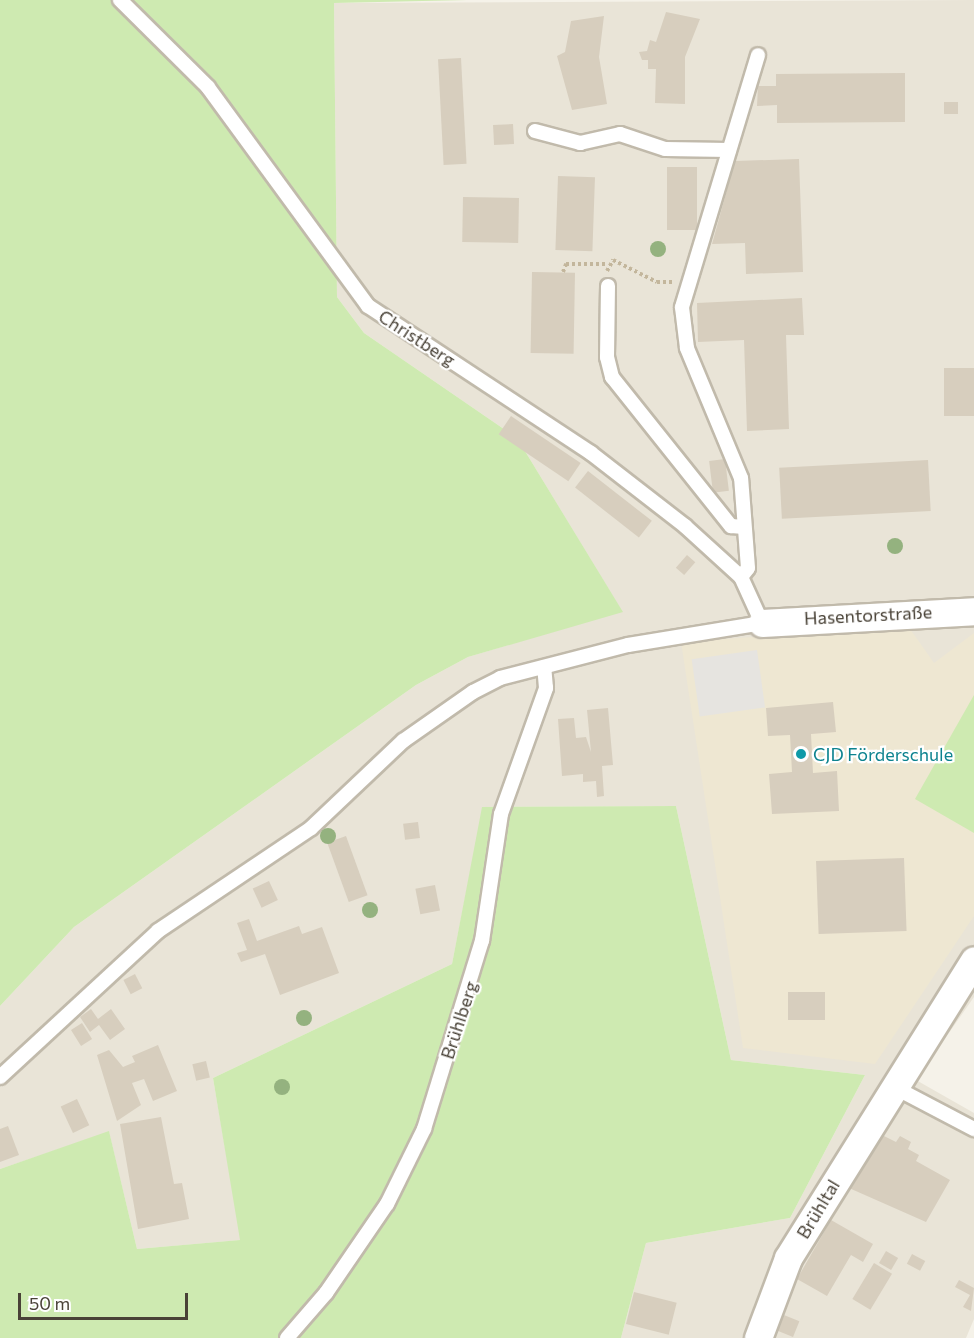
<!DOCTYPE html>
<meta charset="utf-8">
<style>
body{margin:0}
#map{position:relative;width:974px;height:1338px;overflow:hidden;background:#f5f2e9;font-family:Commissioner,sans-serif}
div>[style]{position:absolute}
[style*='--x']{left:calc(var(--x)*1px);top:calc(var(--y)*1px);width:calc(var(--w)*1px);rotate:calc(var(--a)*1deg)}
.residential>*{inset:0;background:#e9e4d7}
.education>*{inset:0;background:#eee7d2}
.green>*{inset:0;background:#ceeab1}
.parking>*{inset:0;background:#e6e4e0;transform-origin:0 0}
.building>*{inset:0;background:#d7cebe;transform-origin:0 0}
.path>*{height:4px;margin-top:-2px;transform-origin:0;background:repeating-linear-gradient(90deg,#c3b69c 0 3px,transparent 0 6px)}
.roads{filter:drop-shadow(2px 0 #c1baab) drop-shadow(-2px 0 #c1baab) drop-shadow(0 2px #c1baab) drop-shadow(0 -2px #c1baab)}
.lane>*{height:14px;margin:-7px;padding:0 7px;transform-origin:7px;border-radius:7px;background:#fff}
.street>*{height:27px;margin:-13.5px;padding:0 13.5px;transform-origin:13.5px;border-radius:13.5px;background:#fff}
.trees>*{width:16px;height:16px;margin:-8px;border-radius:50%;background:#94b27f}
.dots>*{width:16px;height:16px;translate:-50% -50%;box-sizing:border-box;border:3px solid #fff;border-radius:50%}
span{translate:-50% -50%;white-space:nowrap;text-align:center;line-height:1.15;-webkit-text-stroke:4.5px #fff;paint-order:stroke}
.street-label{font-size:18px;color:#494237}
.culture-label{font-size:18px;color:#0d838f}
.left{translate:0 -50%;text-align:left}
.scale{position:absolute;left:18px;top:1293px;width:170px;height:27px;box-sizing:border-box;border:3px solid #494237;border-top:0;padding-left:8px;font-size:18px;line-height:21px;white-space:nowrap;color:#494237;-webkit-text-stroke:4px #fff;paint-order:stroke}
</style>
<div id="map">
<div class="residential">
<div style="clip-path:polygon(974px 0,974px 997px,916px 1080px,974px 1113px,974px 1319px,966px 1338px,621px 1338px,646px 1243px,790px 1218px,865px 1075px,731px 1060px,676px 806px,483px 807px,452px 964px,213px 1078px,241px 1240px,137px 1249px,109px 1132px,0 1169px,0 1006px,74px 927px,416px 685px,468px 657px,622px 611px,517px 438px,364px 333px,337px 297px,334px 3px)"></div>
</div>
<div class="education">
<div style="clip-path:polygon(908px 626px,934px 663px,974px 633px,974px 916px,875px 1064px,743px 1048px,681px 642px)"></div>
</div>
<div class="green">
<div style="clip-path:polygon(0 0,467px 0,334px 3px,337px 297px,364px 333px,517px 438px,623px 612px,468px 657px,416px 685px,74px 927px,0 1006px)"></div>
<div style="clip-path:polygon(974px 695px,974px 833px,915px 799px)"></div>
<div style="clip-path:polygon(676px 806px,731px 1060px,865px 1075px,790px 1218px,646px 1243px,621px 1338px,0 1338px,0 1169px,109px 1131px,137px 1249px,240px 1240px,213px 1078px,452px 964px,482px 807px)"></div>
</div>
<div class="parking">
<div style="left:757px;top:650px;width:58px;height:66px;rotate:82deg"></div>
</div>
<div class="building">
<div style="clip-path:polygon(666px 12px,700px 19px,685px 57px,685px 104px,655px 103px,656px 69px,648px 69px,648px 60px,642px 60px,639px 52px,647px 51px,650px 40px,656px 42px)"></div>
<div style="clip-path:polygon(604px 16px,599px 57px,607px 104px,572px 110px,557px 56px,565px 52px,571px 21px)"></div>
<div style="left:461px;top:58px;width:106px;height:23px;rotate:87deg"></div>
<div style="clip-path:polygon(905px 73px,905px 122px,777px 123px,777px 105px,757px 106px,758px 86px,776px 86px,776px 74px)"></div>
<div style="left:944px;top:102px;width:14px;height:12px"></div>
<div style="left:513px;top:124px;width:20px;height:20px;rotate:87deg"></div>
<div style="clip-path:polygon(799px 159px,803px 272px,746px 274px,745px 243px,712px 244px,735px 161px)"></div>
<div style="left:667px;top:167px;width:30px;height:63px"></div>
<div style="left:558px;top:176px;width:37px;height:74px;rotate:2deg"></div>
<div style="left:463px;top:197px;width:56px;height:45px;rotate:1deg"></div>
<div style="left:532px;top:272px;width:43px;height:81px;rotate:1deg"></div>
<div style="clip-path:polygon(802px 298px,804px 335px,786px 335px,789px 429px,747px 431px,744px 340px,698px 342px,697px 303px)"></div>
<div style="left:974px;top:368px;width:48px;height:30px;rotate:90deg"></div>
<div style="left:511px;top:416px;width:84px;height:22px;rotate:34deg"></div>
<div style="left:725px;top:459px;width:32px;height:16px;rotate:83deg"></div>
<div style="left:928px;top:460px;width:51px;height:149px;rotate:87deg"></div>
<div style="left:588px;top:471px;width:81px;height:21px;rotate:38deg"></div>
<div style="left:687px;top:555px;width:11px;height:17px;rotate:41deg"></div>
<div style="clip-path:polygon(833px 702px,836px 732px,811px 734px,813px 773px,837px 771px,839px 811px,772px 814px,769px 774px,792px 772px,790px 735px,768px 736px,766px 708px)"></div>
<div style="clip-path:polygon(608px 708px,613px 765px,602px 766px,604px 796px,597px 797px,596px 781px,583px 782px,583px 774px,562px 776px,558px 719px,574px 718px,576px 738px,586px 737px,591px 752px,587px 710px)"></div>
<div style="left:418px;top:822px;width:16px;height:15px;rotate:83deg"></div>
<div style="left:346px;top:836px;width:63px;height:20px;rotate:70deg"></div>
<div style="left:904px;top:858px;width:73px;height:88px;rotate:88deg"></div>
<div style="left:269px;top:881px;width:21px;height:18px;rotate:65deg"></div>
<div style="left:435px;top:885px;width:26px;height:20px;rotate:79deg"></div>
<div style="clip-path:polygon(249px 919px,257px 941px,299px 926px,302px 934px,322px 927px,339px 973px,280px 995px,265px 954px,241px 962px,237px 953px,247px 950px,237px 923px)"></div>
<div style="left:135px;top:974px;width:16px;height:13px;rotate:63deg"></div>
<div style="left:825px;top:992px;width:28px;height:37px;rotate:90deg"></div>
<div style="clip-path:polygon(91px 1009px,98px 1019px,111px 1009px,125px 1029px,110px 1040px,99px 1025px,90px 1032px,80px 1017px)"></div>
<div style="left:82px;top:1023px;width:19px;height:13px;rotate:58deg"></div>
<div style="clip-path:polygon(158px 1045px,177px 1091px,153px 1101px,144px 1079px,132px 1083px,141px 1105px,117px 1121px,97px 1055px,109px 1050px,123px 1067px,135px 1062px,132px 1056px)"></div>
<div style="left:206px;top:1061px;width:17px;height:14px;rotate:77deg"></div>
<div style="left:77px;top:1099px;width:29px;height:18px;rotate:65deg"></div>
<div style="clip-path:polygon(161px 1117px,174px 1184px,182px 1183px,189px 1219px,138px 1229px,120px 1124px)"></div>
<div style="clip-path:polygon(8px 1126px,19px 1155px,0 1162px,0 1129px)"></div>
<div style="clip-path:polygon(880px 1134px,896px 1142px,900px 1136px,911px 1142px,908px 1149px,919px 1155px,916px 1161px,950px 1180px,926px 1222px,849px 1188px)"></div>
<div style="clip-path:polygon(831px 1220px,873px 1244px,863px 1262px,851px 1255px,827px 1296px,797px 1279px)"></div>
<div style="left:886px;top:1251px;width:14px;height:14px;rotate:30deg"></div>
<div style="left:912px;top:1254px;width:15px;height:11px;rotate:28deg"></div>
<div style="left:874px;top:1263px;width:21px;height:42px;rotate:31deg"></div>
<div style="clip-path:polygon(959px 1280px,974px 1288px,971px 1311px,963px 1307px,970px 1295px,955px 1287px)"></div>
<div style="left:634px;top:1292px;width:44px;height:33px;rotate:14deg"></div>
<div style="left:779px;top:1313px;width:22px;height:17px;rotate:22deg"></div>
</div>
<div class="path">
<div style="--x:607;--y:271;--w:13;--a:-61"></div>
<div style="--x:613;--y:260;--w:49;--a:26.6"></div>
<div style="--x:657;--y:282;--w:16;--a:0"></div>
<div style="--x:563;--y:272;--w:9;--a:-69"></div>
<div style="--x:566;--y:264;--w:40;--a:0"></div>
</div>
<div class="roads">
<div class="lane">
<div style="--x:535;--y:131;--w:47;--a:14.9"></div>
<div style="--x:580;--y:143;--w:41;--a:-12.7"></div>
<div style="--x:620;--y:134;--w:47;--a:18.4"></div>
<div style="--x:665;--y:149;--w:64;--a:0.9"></div>
<div style="--x:608;--y:286;--w:71;--a:90.8"></div>
<div style="--x:607;--y:357;--w:21;--a:76"></div>
<div style="--x:612;--y:377;--w:191;--a:51.4"></div>
<div style="--x:731;--y:526;--w:13;--a:4"></div>
<div style="--x:741;--y:577;--w:11;--a:-52"></div>
<div style="--x:748;--y:568;--w:90;--a:-94.4"></div>
<div style="--x:741;--y:478;--w:141;--a:-112.6"></div>
<div style="--x:687;--y:348;--w:41;--a:-97"></div>
<div style="--x:682;--y:307;--w:263;--a:-73.2"></div>
<div style="--x:0;--y:1077;--w:215;--a:-42.7"></div>
<div style="--x:158;--y:931;--w:184;--a:-33.9"></div>
<div style="--x:311;--y:828;--w:127;--a:-43.4"></div>
<div style="--x:403;--y:741;--w:85;--a:-35"></div>
<div style="--x:473;--y:692;--w:30;--a:-27"></div>
<div style="--x:500;--y:678;--w:132;--a:-14.5"></div>
<div style="--x:628;--y:645;--w:136;--a:-9.3"></div>
<div style="--x:762;--y:623;--w:51;--a:-114.5"></div>
<div style="--x:741;--y:577;--w:76;--a:-137.7"></div>
<div style="--x:685;--y:526;--w:119;--a:-142.2"></div>
<div style="--x:591;--y:453;--w:267;--a:-146.6"></div>
<div style="--x:368;--y:306;--w:271;--a:-126.2"></div>
<div style="--x:208;--y:87;--w:124;--a:-135.3"></div>
<div style="--x:892;--y:1086;--w:93;--a:27.7"></div>
<div style="--x:287;--y:1338;--w:60;--a:-49.1"></div>
<div style="--x:326;--y:1293;--w:108;--a:-55.6"></div>
<div style="--x:387;--y:1204;--w:84;--a:-63.7"></div>
<div style="--x:424;--y:1129;--w:197;--a:-72.9"></div>
<div style="--x:482;--y:941;--w:128;--a:-81.5"></div>
<div style="--x:501;--y:814;--w:134;--a:-70.3"></div>
<div style="--x:546;--y:688;--w:21;--a:-95"></div>
</div>
<div class="street">
<div style="--x:762;--y:623;--w:212;--a:-3.2"></div>
<div style="--x:758;--y:1338;--w:85;--a:-69.4"></div>
<div style="--x:788;--y:1258;--w:351;--a:-58"></div>
</div>
</div>
<div class="trees">
<div style="left:658px;top:249px"></div>
<div style="left:895px;top:546px"></div>
<div style="left:328px;top:836px"></div>
<div style="left:370px;top:910px"></div>
<div style="left:304px;top:1018px"></div>
<div style="left:282px;top:1087px"></div>
</div>
<div class="dots">
<div style="left:801px;top:754px;background:#0f9aa8"></div>
</div>
<div class="street-label">
<span style="left:417px;top:338px;rotate:33deg">Christberg</span>
<span style="left:868px;top:615px;rotate:-3deg">Hasentorstraße</span>
<span style="left:459px;top:1020px;rotate:-72deg">Brühlberg</span>
<span style="left:818px;top:1209px;rotate:-59deg">Brühltal</span>
</div>
<div class="culture-label">
<span class="left" style="left:813px;top:754px">CJD Förderschule</span>
</div>
<div class="scale">50 m</div>
</div>
